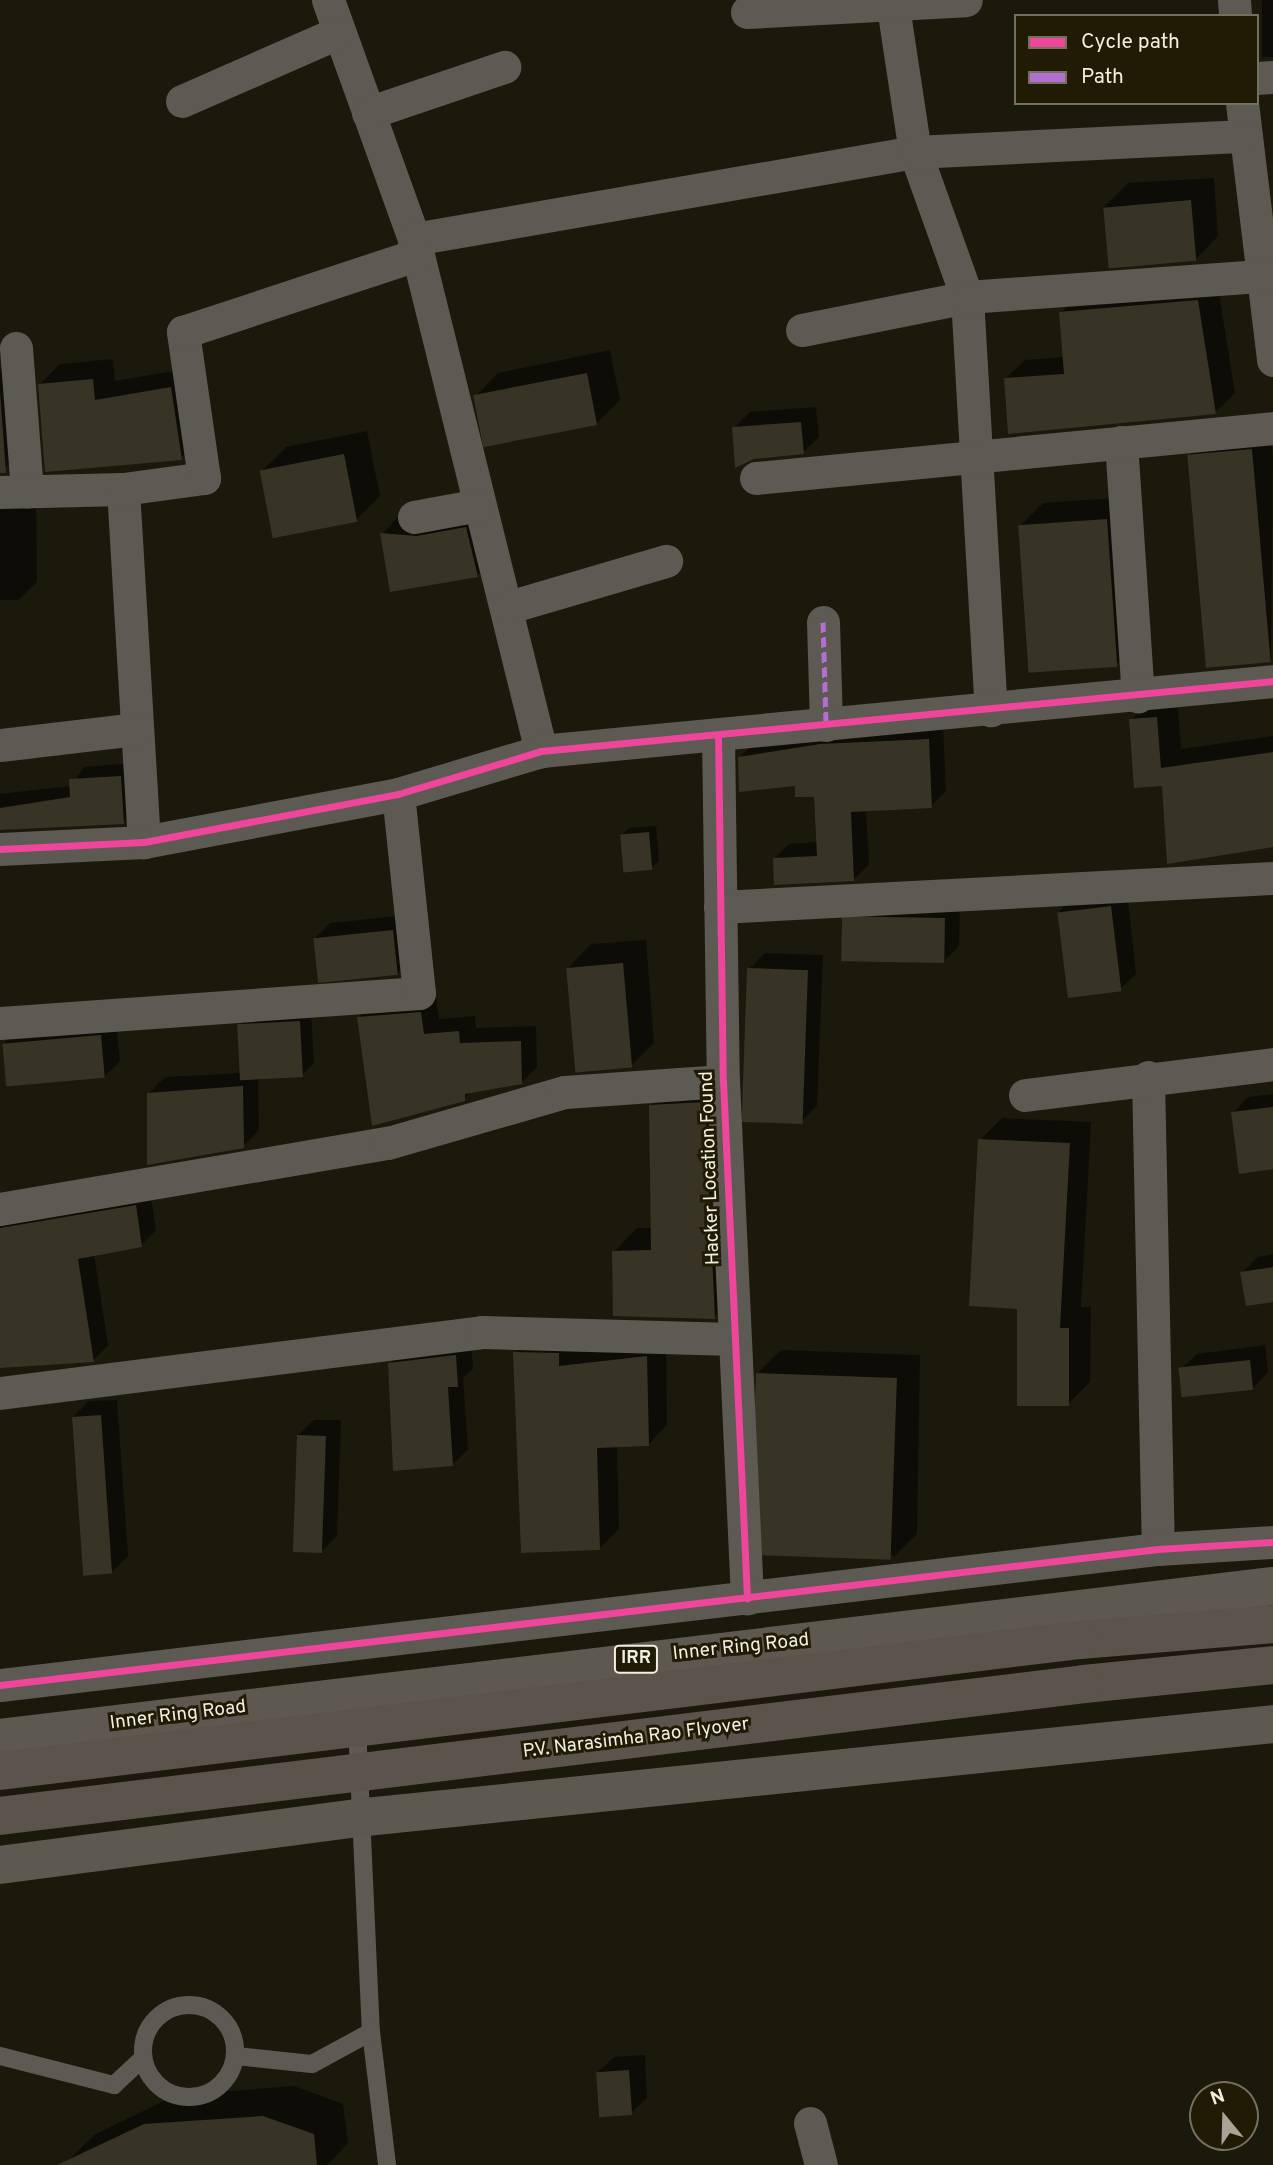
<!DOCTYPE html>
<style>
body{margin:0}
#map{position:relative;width:1273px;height:2165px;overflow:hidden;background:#1b180c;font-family:Overpass,sans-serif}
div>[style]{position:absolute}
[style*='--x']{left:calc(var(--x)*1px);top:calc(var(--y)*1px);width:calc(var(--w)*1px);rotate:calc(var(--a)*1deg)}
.shadow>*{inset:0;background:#0007;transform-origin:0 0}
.building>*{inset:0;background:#373426;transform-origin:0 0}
.lane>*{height:18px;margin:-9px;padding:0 9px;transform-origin:9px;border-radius:9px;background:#5d5953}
.lane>.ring{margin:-9px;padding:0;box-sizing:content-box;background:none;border:18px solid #5d5953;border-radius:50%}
.street>*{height:33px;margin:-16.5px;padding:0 16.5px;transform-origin:16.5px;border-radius:16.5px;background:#5d5953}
.primary>*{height:38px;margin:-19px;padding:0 19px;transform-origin:19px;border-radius:19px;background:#5e5950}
.highway>*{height:38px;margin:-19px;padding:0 19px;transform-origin:19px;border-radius:19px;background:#5b544c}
.highway-bridge>*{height:38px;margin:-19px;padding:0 19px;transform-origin:19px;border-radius:19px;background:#5b544c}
.quiet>*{height:5px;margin-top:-2.5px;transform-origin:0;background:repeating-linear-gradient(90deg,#b36fd0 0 10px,transparent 0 15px)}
.cycleway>*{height:7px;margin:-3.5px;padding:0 3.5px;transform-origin:3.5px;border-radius:3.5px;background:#ed469a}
span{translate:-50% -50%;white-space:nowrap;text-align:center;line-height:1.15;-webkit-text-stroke:6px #211b06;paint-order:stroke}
.shield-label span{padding:2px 5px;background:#211b06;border:2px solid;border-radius:5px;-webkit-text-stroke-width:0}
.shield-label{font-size:18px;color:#f2efe1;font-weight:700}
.street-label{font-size:19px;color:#f2efe1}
.legend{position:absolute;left:1014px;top:14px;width:245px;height:91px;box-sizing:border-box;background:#211b06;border:2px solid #75705e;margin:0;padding:9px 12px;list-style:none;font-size:21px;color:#f2efe1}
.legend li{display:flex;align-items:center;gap:14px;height:35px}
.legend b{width:35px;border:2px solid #75705e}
.north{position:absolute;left:1189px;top:2081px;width:70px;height:70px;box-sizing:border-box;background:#211b06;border:2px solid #75705e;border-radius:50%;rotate:341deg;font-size:19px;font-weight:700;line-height:28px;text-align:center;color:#f2efe1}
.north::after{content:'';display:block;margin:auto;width:24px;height:32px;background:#a7a496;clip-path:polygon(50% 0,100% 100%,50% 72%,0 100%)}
</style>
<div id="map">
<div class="shadow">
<div style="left:1262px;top:0;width:11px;height:57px"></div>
<div style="clip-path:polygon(1214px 178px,1218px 236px,1195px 260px,1104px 207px,1128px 183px)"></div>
<div style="clip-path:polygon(1217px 281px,1235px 393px,1215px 412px,1005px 379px,1025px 360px,1064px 357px,1061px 313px,1080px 294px)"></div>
<div style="clip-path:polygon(610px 350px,620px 400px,596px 424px,475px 397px,498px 373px)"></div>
<div style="clip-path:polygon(113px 359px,115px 381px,191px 368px,201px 438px,181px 458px,40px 384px,60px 364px)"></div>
<div style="clip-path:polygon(17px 368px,24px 453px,0 472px,0 369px)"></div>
<div style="clip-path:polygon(816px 407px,819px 437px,803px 452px,734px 428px,750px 412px)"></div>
<div style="clip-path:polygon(367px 431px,380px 496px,356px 520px,262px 471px,286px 447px)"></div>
<div style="clip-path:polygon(1270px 431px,1273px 458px,1271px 660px,1189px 456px,1208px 437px)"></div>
<div style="clip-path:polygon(0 477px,36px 493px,37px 582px,19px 600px,0 600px)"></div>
<div style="clip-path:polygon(1130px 497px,1139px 642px,1116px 665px,1019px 527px,1043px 503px)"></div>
<div style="clip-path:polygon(481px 512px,493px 560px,477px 575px,382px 534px,397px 518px,434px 521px)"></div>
<div style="clip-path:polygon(1177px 697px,1181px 749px,1273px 736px,1273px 846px,1163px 784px,1131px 720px,1152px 699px)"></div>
<div style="clip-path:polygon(943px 725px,946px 791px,931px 806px,866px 810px,869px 864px,854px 879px,774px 859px,789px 844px,818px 842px,816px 795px,739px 758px,754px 743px)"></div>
<div style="clip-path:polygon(134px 763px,136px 808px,123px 822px,0 830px,0 794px,71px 786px,84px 767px)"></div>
<div style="clip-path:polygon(656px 826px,659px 861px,651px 868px,622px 835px,629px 828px)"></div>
<div style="clip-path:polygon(1127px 891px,1136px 974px,1120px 989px,1059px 912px,1075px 896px)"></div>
<div style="clip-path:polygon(960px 903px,959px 946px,943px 962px,843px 921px,859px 905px)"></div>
<div style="clip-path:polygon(408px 915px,413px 958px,397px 974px,314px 939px,330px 923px)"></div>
<div style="clip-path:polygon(646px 940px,654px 1043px,631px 1066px,568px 968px,591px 944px)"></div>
<div style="clip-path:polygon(765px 953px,823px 955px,817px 1106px,801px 1122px,749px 969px)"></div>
<div style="clip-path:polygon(436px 997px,439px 1019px,475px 1016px,476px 1028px,536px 1026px,537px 1067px,521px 1083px,472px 1091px,464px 1099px,359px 1017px,375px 1002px)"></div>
<div style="clip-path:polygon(311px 1010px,314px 1063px,302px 1075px,258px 1076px,259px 1131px,243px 1146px,149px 1093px,165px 1077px,241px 1073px,239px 1026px,250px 1014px)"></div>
<div style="clip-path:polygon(116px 1020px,120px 1061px,104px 1077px,4px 1043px,20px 1027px)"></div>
<div style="clip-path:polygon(728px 1079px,738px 1294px,714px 1317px,614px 1252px,637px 1228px,652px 1228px,651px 1106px,674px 1083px)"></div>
<div style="clip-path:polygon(1273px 1094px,1273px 1167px,1233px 1113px,1248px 1097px)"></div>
<div style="clip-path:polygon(1002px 1118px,1091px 1122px,1081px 1307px,1091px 1307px,1090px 1382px,1068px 1404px,1019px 1307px,980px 1140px)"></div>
<div style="clip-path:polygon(150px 1191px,156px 1230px,141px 1245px,94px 1254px,108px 1345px,93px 1360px,0 1368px,0 1215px)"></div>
<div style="clip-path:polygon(1273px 1254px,1273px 1300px,1242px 1273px,1258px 1257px)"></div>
<div style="clip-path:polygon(534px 1333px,666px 1337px,667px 1425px,648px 1445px,617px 1446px,619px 1529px,600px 1548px,515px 1353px)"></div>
<div style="clip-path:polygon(471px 1340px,473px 1369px,463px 1378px,468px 1449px,453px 1464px,390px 1364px,406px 1348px)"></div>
<div style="clip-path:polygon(1265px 1345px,1268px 1372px,1253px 1388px,1181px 1369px,1197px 1354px)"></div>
<div style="clip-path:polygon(781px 1350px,920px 1355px,917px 1534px,894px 1557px,758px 1373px)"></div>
<div style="clip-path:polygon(117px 1400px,128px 1556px,112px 1572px,73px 1417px,89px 1401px)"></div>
<div style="clip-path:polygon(314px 1420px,341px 1420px,337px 1536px,321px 1552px,298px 1435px)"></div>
<div style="clip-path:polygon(645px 2055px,647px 2098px,631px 2113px,598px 2072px,614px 2057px)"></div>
<div style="clip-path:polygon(294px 2086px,343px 2104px,348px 2143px,327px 2165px,64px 2165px,94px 2135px,176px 2095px)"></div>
</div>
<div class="building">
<div style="left:1191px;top:200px;width:61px;height:88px;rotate:85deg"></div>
<div style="clip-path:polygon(1198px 300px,1216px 414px,1008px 434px,1004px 378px,1064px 374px,1059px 312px)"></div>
<div style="left:587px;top:373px;width:53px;height:116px;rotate:79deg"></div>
<div style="clip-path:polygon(93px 379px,95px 400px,171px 387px,182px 460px,45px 472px,38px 384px)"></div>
<div style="clip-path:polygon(0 391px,6px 473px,0 473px)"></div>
<div style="clip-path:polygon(801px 422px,804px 454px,754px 459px,735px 468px,732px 427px)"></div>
<div style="left:1252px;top:449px;width:214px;height:65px;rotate:85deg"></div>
<div style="left:344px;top:454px;width:69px;height:86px;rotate:79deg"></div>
<div style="left:1107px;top:519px;width:148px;height:89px;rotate:86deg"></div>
<div style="clip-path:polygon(466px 527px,478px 577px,390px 592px,380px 533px,417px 536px)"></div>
<div style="clip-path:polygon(1157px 717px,1161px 768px,1273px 752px,1273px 847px,1167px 864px,1162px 786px,1134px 788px,1129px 719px)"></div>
<div style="clip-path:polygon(929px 739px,932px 808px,851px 812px,854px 881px,774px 885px,773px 858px,817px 856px,814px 797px,795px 797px,795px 786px,739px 792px,738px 757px,820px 744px)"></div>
<div style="clip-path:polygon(121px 776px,124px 824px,0 830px,0 808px,70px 797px,69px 779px)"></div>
<div style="left:649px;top:832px;width:38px;height:29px;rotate:85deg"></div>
<div style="left:1111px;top:906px;width:86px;height:54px;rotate:83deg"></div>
<div style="left:945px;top:918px;width:45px;height:103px;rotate:91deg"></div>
<div style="left:393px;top:930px;width:45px;height:80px;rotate:84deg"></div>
<div style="left:623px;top:963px;width:105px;height:57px;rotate:85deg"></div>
<div style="left:747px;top:968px;width:61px;height:154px;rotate:2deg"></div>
<div style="clip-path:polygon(421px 1012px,424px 1034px,459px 1031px,460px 1043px,521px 1041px,522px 1084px,465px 1094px,465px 1101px,372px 1126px,357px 1017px)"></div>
<div style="left:300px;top:1021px;width:56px;height:63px;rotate:87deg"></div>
<div style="left:101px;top:1035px;width:43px;height:99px;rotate:85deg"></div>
<div style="clip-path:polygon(243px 1086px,244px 1148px,147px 1165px,147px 1093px)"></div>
<div style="clip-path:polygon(705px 1102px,715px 1319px,613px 1316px,612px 1251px,651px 1250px,649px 1105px)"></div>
<div style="clip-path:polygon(1273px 1107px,1273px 1169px,1239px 1174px,1231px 1112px)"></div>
<div style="clip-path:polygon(978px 1139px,1070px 1143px,1060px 1328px,1069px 1328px,1069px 1406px,1017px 1406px,1017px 1309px,969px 1306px)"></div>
<div style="clip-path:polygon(136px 1205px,142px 1247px,78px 1259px,94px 1362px,0 1368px,0 1228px)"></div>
<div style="clip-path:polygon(1273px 1267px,1273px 1302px,1246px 1306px,1240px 1272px)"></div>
<div style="clip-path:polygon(513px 1352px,559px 1353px,559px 1366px,647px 1356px,649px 1446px,597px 1448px,600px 1550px,521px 1553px)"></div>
<div style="clip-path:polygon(456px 1355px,458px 1387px,448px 1387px,453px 1466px,393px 1471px,388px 1363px)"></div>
<div style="left:1250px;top:1360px;width:30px;height:72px;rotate:84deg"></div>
<div style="left:756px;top:1373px;width:141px;height:182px;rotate:2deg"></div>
<div style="left:101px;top:1415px;width:159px;height:29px;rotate:86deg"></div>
<div style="left:297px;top:1435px;width:29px;height:117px;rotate:2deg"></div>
<div style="left:629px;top:2070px;width:45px;height:33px;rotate:86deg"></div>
<div style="clip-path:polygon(263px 2116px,314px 2134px,317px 2165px,57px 2165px,144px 2124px)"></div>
</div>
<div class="lane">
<div style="--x:357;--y:1726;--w:306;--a:87.4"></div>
<div style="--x:371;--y:2032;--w:134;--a:83.1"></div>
<div class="ring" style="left:143px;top:2005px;width:74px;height:74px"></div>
<div style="--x:0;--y:2056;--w:118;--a:14.3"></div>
<div style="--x:114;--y:2085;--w:40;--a:-43"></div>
<div style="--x:236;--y:2056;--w:76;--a:6"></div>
<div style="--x:312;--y:2064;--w:67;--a:-28.5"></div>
</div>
<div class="street">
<div style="--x:328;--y:0;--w:254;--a:70.2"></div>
<div style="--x:414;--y:239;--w:528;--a:76.07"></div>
<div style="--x:892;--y:0;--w:154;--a:81.4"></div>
<div style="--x:915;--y:152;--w:154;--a:70.3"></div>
<div style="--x:967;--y:297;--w:414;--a:86.7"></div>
<div style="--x:1234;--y:0;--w:16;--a:86"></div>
<div style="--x:747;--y:12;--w:219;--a:-3.1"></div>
<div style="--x:1257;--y:78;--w:16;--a:-4"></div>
<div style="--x:182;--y:101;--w:171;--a:-23.7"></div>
<div style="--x:1242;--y:103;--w:259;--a:83.1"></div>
<div style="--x:368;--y:113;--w:144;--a:-18.7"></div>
<div style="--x:414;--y:239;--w:508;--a:-9.85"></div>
<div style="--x:915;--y:152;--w:330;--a:-2.8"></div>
<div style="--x:802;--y:330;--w:168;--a:-11.3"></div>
<div style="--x:967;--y:297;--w:297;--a:-4.1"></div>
<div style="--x:16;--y:348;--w:144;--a:85.6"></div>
<div style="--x:1121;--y:442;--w:255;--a:86.2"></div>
<div style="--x:756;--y:478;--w:519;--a:-5.52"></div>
<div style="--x:123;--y:489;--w:354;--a:86.6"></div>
<div style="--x:0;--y:492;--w:123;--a:-1.4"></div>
<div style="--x:123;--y:489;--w:82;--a:-7.7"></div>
<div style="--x:204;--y:478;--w:148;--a:-98.2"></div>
<div style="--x:183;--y:332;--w:245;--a:-18.3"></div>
<div style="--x:414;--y:517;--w:66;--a:-10.5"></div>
<div style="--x:506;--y:608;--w:167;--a:-16.4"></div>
<div style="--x:823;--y:622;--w:103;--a:88.3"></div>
<div style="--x:718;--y:735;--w:346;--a:89.2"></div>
<div style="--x:723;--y:1081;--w:518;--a:87.34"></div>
<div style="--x:0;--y:745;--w:138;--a:-6.7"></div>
<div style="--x:0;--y:849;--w:144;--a:-2.8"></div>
<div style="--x:144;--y:842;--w:258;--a:-10.7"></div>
<div style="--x:398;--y:794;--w:149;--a:-16.7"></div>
<div style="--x:541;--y:751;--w:735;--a:-5.46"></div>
<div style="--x:720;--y:907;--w:554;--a:-3"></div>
<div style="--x:0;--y:1023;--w:420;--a:-4.1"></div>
<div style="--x:419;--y:993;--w:200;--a:-96"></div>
<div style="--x:1148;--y:1077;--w:472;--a:88.8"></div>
<div style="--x:1025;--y:1095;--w:250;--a:-7.1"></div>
<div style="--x:0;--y:1209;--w:394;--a:-9.7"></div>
<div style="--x:388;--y:1143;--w:184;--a:-16.1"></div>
<div style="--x:565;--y:1092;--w:158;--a:-4"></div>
<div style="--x:0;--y:1393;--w:486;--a:-7.2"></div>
<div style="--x:482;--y:1332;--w:251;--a:1.6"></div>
<div style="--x:0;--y:1685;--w:1166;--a:-6.7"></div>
<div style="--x:1158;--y:1549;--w:115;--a:-3.5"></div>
<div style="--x:810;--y:2123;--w:43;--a:75.3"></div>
</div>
<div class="primary">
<div style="--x:0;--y:1738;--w:1282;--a:-6.81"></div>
<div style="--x:0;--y:1865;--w:369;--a:-7.5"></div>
<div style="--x:366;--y:1817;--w:912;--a:-5.85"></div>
</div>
<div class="highway">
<div style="--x:1080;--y:1640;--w:194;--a:-4.7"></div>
<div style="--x:1084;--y:1684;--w:190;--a:-5.7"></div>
</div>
<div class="highway-bridge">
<div style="--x:0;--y:1771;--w:1088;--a:-6.92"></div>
<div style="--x:0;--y:1816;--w:1092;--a:-6.94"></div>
</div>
<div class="quiet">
<div style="--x:823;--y:622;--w:103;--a:88.3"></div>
</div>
<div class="cycleway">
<div style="--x:718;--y:735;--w:346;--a:89.2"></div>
<div style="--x:723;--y:1081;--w:518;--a:87.34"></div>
<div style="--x:0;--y:849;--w:144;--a:-2.8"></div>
<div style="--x:144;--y:842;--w:258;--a:-10.7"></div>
<div style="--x:398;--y:794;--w:149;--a:-16.7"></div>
<div style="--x:541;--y:751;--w:735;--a:-5.46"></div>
<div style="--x:0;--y:1685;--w:1166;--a:-6.7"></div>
<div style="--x:1158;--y:1549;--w:115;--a:-3.5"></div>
</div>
<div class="shield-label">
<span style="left:636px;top:1659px">IRR</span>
</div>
<div class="street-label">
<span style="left:711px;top:1168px;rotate:-92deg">Hacker Location Found</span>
<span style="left:741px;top:1648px;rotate:-6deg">Inner Ring Road</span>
<span style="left:178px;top:1716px;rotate:-7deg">Inner Ring Road</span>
<span style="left:636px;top:1739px;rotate:-7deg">P.V. Narasimha Rao Flyover</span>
</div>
<ul class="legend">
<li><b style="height:9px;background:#ed469a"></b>Cycle path</li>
<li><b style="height:9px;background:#b36fd0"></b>Path</li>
</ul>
<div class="north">N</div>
</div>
